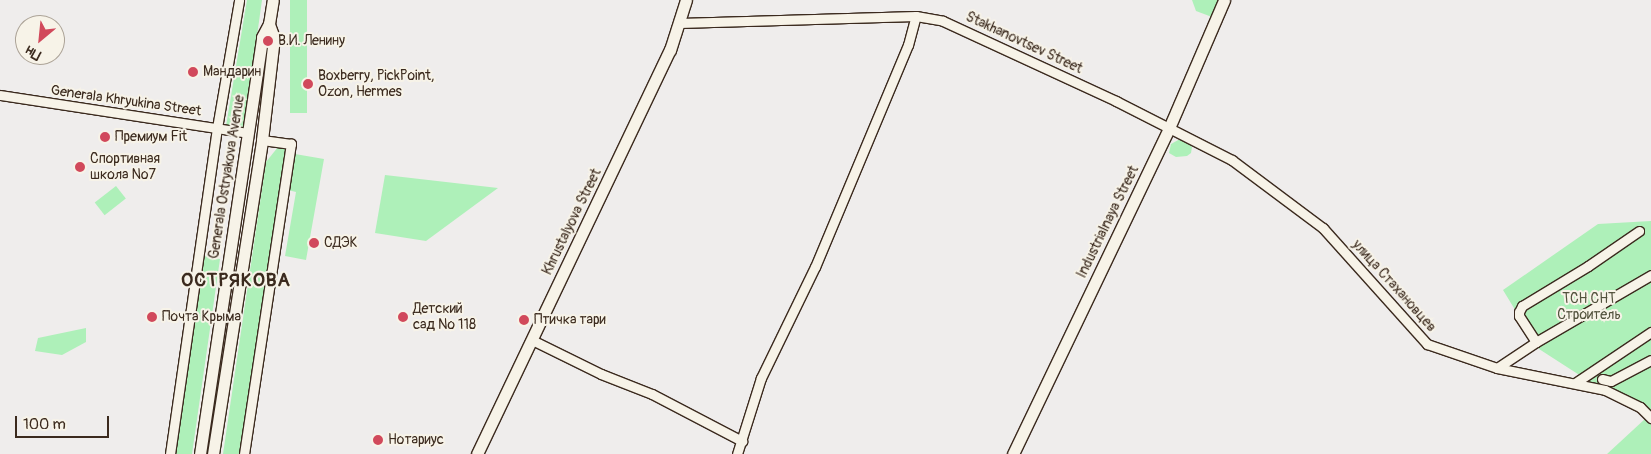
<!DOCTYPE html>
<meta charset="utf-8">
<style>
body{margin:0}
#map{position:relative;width:1651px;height:454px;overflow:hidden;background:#efedec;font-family:Pangolin,sans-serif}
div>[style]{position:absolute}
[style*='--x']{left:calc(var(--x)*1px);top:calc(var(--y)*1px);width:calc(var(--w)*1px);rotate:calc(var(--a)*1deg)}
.green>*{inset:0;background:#aef0b9;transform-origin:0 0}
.roads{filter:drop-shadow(1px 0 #3b2a1e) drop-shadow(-1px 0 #3b2a1e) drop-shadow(0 1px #3b2a1e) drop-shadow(0 -1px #3b2a1e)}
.minor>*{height:9px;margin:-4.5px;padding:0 4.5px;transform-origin:4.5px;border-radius:4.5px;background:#f7f3e8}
.major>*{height:11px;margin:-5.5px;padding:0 5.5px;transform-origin:5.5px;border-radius:5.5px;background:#f7f3e8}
.dots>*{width:14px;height:14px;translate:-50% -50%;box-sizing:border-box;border:2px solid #f7f3e8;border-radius:50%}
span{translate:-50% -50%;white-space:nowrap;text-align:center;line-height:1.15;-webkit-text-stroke:4px #f7f3e8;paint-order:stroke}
.poi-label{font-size:14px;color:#3b2a1e}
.left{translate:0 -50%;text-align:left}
.street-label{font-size:14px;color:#3b2a1e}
.park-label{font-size:14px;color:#52523d}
.district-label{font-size:19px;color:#3b2a1e;font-weight:700;letter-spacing:1px}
.north{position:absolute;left:15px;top:15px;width:50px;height:50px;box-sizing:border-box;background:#f7f3e8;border:1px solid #aca397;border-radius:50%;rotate:208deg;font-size:14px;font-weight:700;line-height:20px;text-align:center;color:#3b2a1e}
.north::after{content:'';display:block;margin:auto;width:18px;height:22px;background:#d1495b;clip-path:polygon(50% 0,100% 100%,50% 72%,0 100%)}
.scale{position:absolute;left:15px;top:416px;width:94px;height:22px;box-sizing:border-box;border:2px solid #3b2a1e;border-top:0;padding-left:6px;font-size:15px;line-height:18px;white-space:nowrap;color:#3b2a1e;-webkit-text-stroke:4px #f7f3e8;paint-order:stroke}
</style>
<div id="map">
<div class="green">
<div style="clip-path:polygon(247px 0,262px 0,244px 129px,226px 126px)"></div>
<div style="left:290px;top:0;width:17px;height:113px"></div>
<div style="clip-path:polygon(1192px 0,1219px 0,1212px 17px,1196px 11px)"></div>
<div style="clip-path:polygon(1180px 139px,1185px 140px,1192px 147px,1191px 153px,1187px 156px,1176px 157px,1169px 153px,1171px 144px)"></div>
<div style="clip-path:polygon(278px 147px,285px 149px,286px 152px,240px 454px,223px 454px,266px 162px)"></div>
<div style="clip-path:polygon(295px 154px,324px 159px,306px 260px,285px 256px,296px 192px,288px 190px)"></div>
<div style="clip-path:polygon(385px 175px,498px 188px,426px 241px,375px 233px)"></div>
<div style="left:116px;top:186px;width:16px;height:27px;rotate:52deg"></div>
<div style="clip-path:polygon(1651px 221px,1651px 454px,1607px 454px,1646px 418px,1539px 349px,1503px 290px,1598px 224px)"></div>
<div style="clip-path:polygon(204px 256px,220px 259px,192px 454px,173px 454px)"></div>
<div style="clip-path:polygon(86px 328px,86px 342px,62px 355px,35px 351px,38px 338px)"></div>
</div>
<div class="roads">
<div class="minor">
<div style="--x:679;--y:23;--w:237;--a:-1.7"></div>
<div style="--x:916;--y:16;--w:27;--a:10"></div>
<div style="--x:943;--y:21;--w:191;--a:24.8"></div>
<div style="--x:1116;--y:101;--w:130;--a:27"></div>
<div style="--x:1232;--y:160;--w:114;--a:36.8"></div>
<div style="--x:1323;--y:228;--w:156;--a:48.1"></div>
<div style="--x:1427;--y:344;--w:74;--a:18.9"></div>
<div style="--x:1497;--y:368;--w:110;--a:11.5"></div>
<div style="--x:1605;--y:390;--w:39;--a:26"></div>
<div style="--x:1640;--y:407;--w:16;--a:45"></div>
<div style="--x:0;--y:95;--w:251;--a:8.7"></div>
<div style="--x:532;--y:340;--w:77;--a:26.2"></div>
<div style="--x:601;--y:374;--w:55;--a:21.4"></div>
<div style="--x:652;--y:394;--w:102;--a:27.6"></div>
<div style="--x:1536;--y:342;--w:31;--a:-123"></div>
<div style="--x:1519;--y:316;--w:4;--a:-90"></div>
<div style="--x:1519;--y:312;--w:7;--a:-63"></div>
<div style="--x:1522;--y:306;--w:77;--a:-31.2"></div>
<div style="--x:1588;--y:266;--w:62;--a:-34.5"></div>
<div style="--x:1497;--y:368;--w:47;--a:-33.7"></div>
<div style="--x:1536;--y:342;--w:133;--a:-30.2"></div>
<div style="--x:1602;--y:379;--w:9;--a:13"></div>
<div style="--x:1611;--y:381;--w:45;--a:-27.7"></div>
<div style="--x:1575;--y:383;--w:92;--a:-33.9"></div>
<div style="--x:170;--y:454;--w:329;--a:-81.8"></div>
<div style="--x:217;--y:128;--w:130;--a:-80.2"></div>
<div style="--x:244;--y:454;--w:314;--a:-81.4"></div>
<div style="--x:291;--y:144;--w:29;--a:-172"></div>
<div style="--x:737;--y:454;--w:80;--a:-72.5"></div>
<div style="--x:761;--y:378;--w:123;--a:-64.1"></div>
<div style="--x:815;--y:267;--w:241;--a:-67.3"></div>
<div style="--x:908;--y:45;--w:30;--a:-75"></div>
</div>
<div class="major">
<div style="--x:200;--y:454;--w:422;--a:-81.5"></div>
<div style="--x:262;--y:37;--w:15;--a:-62"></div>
<div style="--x:269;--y:24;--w:24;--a:-81"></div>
<div style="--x:213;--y:454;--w:318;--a:-81.1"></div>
<div style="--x:262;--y:140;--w:103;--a:-83.3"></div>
<div style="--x:274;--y:38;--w:15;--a:-110"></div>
<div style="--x:477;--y:454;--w:448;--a:-64.5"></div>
<div style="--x:670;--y:50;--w:52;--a:-72.3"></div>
<div style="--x:1013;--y:454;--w:361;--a:-64.4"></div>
<div style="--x:1169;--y:128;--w:139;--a:-66.7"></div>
</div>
</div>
<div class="dots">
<div style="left:268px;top:41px;background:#d1495b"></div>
<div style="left:193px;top:72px;background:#d1495b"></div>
<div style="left:308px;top:84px;background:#d1495b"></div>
<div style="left:105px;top:137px;background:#d1495b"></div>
<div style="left:80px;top:167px;background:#d1495b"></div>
<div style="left:314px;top:243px;background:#d1495b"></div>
<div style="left:152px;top:317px;background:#d1495b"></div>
<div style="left:403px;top:317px;background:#d1495b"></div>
<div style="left:524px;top:320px;background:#d1495b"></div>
<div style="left:378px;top:440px;background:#d1495b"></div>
</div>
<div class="poi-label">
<span class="left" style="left:278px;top:41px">В.И. Ленину</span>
<span class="left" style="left:203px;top:72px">Мандарин</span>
<span class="left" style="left:318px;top:84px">Boxberry, PickPoint,<br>Ozon, Hermes</span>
<span class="left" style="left:115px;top:137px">Премиум Fit</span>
<span class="left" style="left:90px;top:167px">Спортивная<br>школа №7</span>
<span class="left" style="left:324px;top:243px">СДЭК</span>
<span class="left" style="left:413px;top:317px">Детский<br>сад № 118</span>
<span class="left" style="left:162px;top:317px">Почта Крыма</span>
<span class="left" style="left:534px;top:320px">Птичка тари</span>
<span class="left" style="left:388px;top:440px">Нотариус</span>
</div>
<div class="street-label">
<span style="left:1024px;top:43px;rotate:25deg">Stakhanovtsev Street</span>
<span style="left:126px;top:101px;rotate:8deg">Generala Khryukina Street</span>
<span style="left:227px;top:177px;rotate:-81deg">Generala Ostryakova Avenue</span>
<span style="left:572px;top:222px;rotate:-64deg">Khrustalyova Street</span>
<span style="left:1108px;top:222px;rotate:-64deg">Industrialnaya Street</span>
<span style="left:1394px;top:286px;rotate:48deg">улица Стахановцев</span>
</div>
<div class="park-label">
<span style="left:1589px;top:307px">ТСН СНТ<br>Строитель</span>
</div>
<div class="district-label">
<span style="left:236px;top:281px">ОСТРЯКОВА</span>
</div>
<div class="north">Пн</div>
<div class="scale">100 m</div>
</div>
